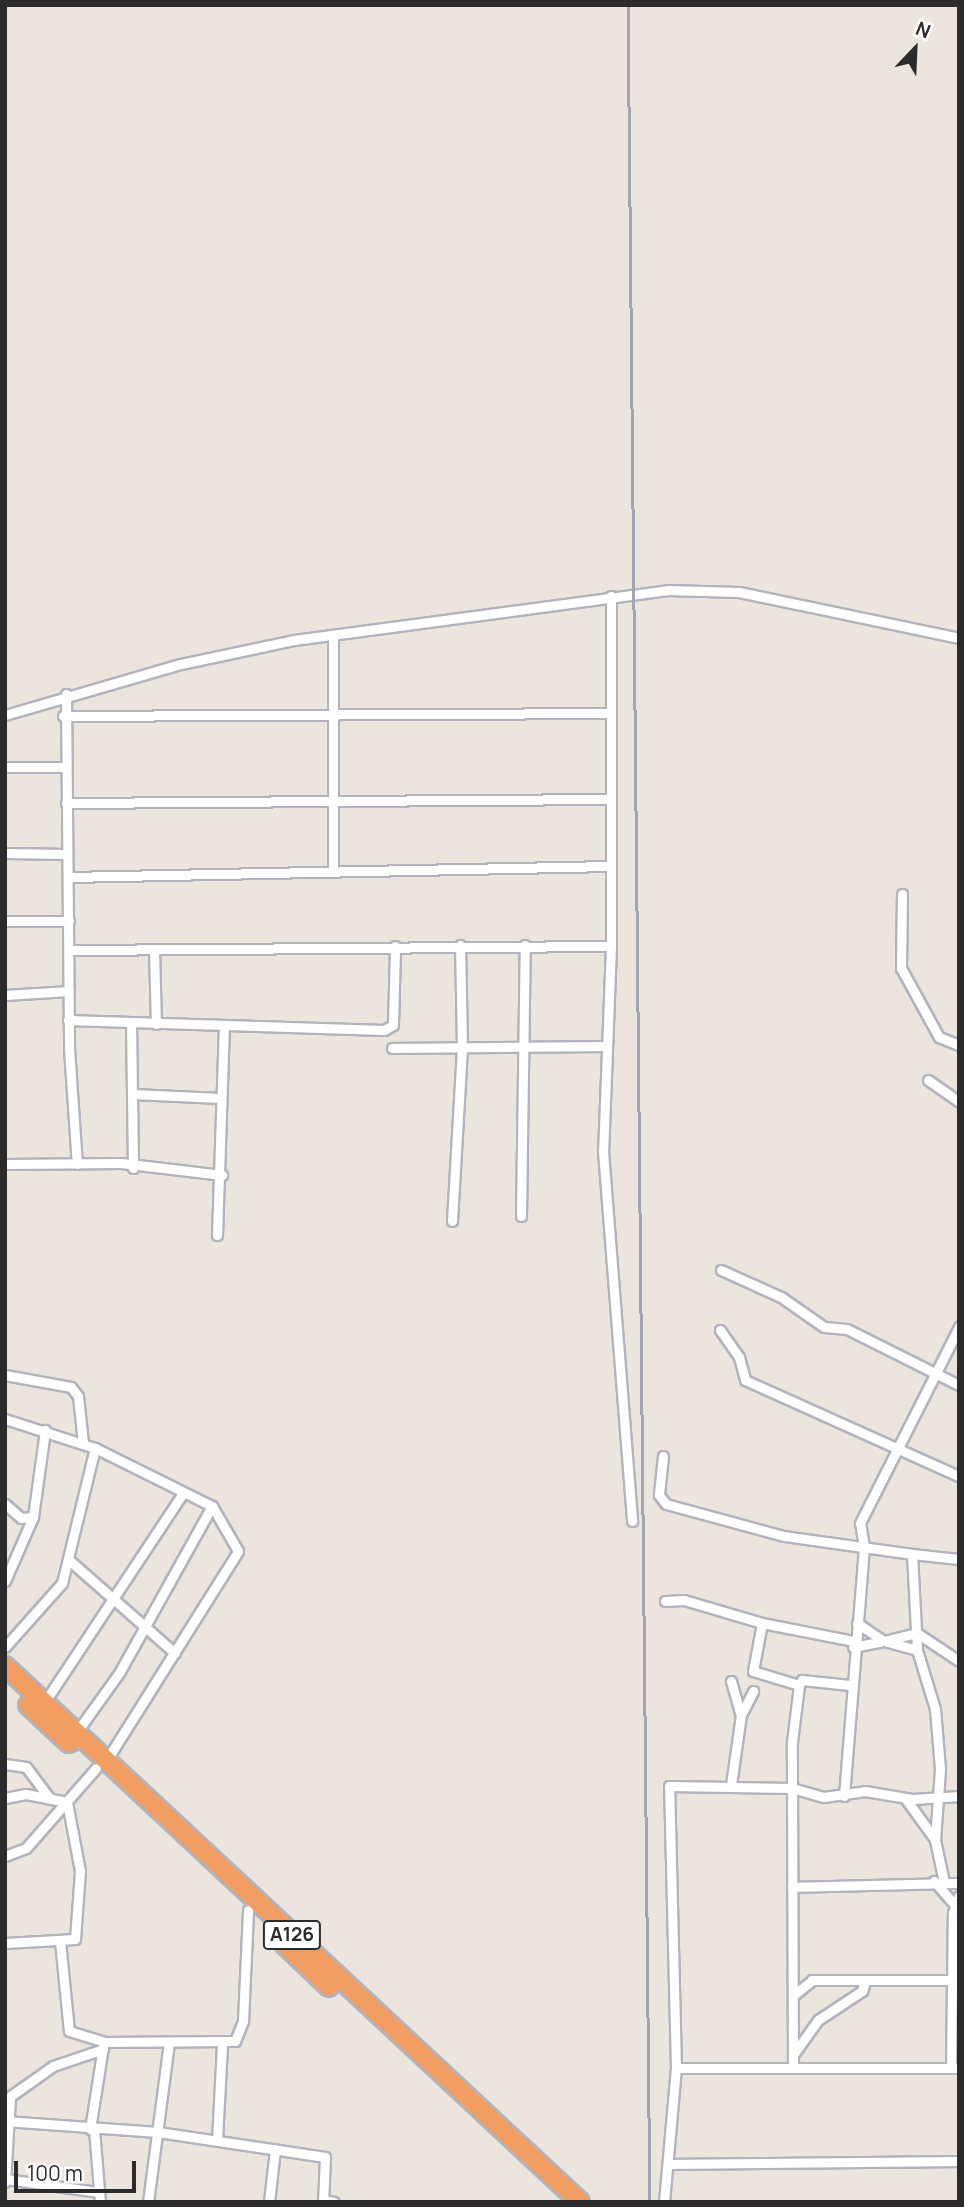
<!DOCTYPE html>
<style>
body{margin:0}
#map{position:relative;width:964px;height:2207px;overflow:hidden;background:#ece5de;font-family:Manrope,sans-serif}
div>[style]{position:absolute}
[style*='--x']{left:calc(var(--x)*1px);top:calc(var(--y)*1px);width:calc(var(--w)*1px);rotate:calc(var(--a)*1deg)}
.roads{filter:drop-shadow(2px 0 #b1b4bd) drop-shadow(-2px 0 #b1b4bd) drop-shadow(0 2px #b1b4bd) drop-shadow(0 -2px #b1b4bd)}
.street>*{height:9px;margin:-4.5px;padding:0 4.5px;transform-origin:4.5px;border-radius:4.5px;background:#fff}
.highway>*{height:18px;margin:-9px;padding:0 9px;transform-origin:9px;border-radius:9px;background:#f29d62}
.rail>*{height:2.5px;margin:-1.25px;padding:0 1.25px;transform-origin:1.25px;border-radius:1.25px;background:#a1a4b3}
span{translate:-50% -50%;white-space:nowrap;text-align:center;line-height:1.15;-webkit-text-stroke:6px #fff;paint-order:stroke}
.shield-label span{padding:2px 5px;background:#fff;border:2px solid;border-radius:5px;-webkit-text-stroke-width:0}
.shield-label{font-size:19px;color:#2b2b2b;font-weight:700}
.frame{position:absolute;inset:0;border:7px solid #2b2b2b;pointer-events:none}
.north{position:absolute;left:880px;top:14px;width:70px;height:70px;-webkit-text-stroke:5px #fff;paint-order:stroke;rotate:23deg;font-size:19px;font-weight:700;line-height:28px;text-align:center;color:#2b2b2b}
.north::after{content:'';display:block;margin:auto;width:24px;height:32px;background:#2b2b2b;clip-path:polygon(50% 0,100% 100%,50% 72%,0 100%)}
.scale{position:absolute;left:14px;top:2161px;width:122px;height:32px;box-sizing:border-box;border:4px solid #2b2b2b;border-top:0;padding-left:9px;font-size:21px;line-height:24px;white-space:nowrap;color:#2b2b2b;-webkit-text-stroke:5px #fff;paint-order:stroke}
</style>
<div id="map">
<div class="roads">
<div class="street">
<div style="--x:611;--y:596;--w:350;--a:90"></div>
<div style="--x:611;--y:946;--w:205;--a:92.2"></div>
<div style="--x:603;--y:1151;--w:371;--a:85.5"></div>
<div style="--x:333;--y:635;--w:237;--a:90"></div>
<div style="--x:66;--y:694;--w:354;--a:89.5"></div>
<div style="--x:69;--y:1048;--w:116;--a:86.1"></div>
<div style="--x:5;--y:715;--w:183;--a:-16.2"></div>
<div style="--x:181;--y:664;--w:116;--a:-12"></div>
<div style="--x:294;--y:640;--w:377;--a:-7.6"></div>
<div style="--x:668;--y:590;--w:71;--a:1.6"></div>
<div style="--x:739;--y:592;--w:225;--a:11.8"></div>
<div style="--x:63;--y:716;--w:546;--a:-0.31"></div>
<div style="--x:5;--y:767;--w:60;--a:0"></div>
<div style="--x:66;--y:803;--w:544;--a:-0.42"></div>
<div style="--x:5;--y:853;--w:62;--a:0.9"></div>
<div style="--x:68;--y:877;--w:542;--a:-1.16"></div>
<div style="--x:902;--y:894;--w:74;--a:90.8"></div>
<div style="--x:901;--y:968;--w:79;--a:61.2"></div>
<div style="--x:939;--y:1037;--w:22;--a:22"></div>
<div style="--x:5;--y:921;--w:64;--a:0"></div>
<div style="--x:154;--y:949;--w:75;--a:88.5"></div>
<div style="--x:69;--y:950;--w:542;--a:-0.42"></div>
<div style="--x:5;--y:995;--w:64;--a:-3.6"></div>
<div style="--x:68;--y:1020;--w:316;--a:1.8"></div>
<div style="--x:384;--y:1030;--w:10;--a:-29"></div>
<div style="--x:393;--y:1025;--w:79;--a:-88.5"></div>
<div style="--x:131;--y:1022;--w:146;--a:89.2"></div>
<div style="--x:392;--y:1048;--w:211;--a:-0.5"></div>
<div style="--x:928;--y:1080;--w:38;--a:35"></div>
<div style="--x:132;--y:1094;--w:89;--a:2.6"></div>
<div style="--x:5;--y:1164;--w:116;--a:-0.5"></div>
<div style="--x:121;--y:1163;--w:102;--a:6.8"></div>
<div style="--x:521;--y:1216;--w:271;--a:-89.2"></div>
<div style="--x:452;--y:1221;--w:174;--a:-86.7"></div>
<div style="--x:462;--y:1047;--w:102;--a:-91.1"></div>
<div style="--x:217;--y:1235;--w:210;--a:-88.1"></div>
<div style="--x:721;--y:1270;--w:66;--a:24.2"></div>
<div style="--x:781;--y:1297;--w:52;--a:34.9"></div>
<div style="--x:824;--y:1327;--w:23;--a:5"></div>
<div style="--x:847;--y:1329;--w:125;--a:26.6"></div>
<div style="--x:720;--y:1330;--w:33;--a:55"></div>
<div style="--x:739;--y:1357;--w:24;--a:75"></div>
<div style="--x:745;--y:1380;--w:235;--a:24.2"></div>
<div style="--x:5;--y:1375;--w:67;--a:10.3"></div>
<div style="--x:71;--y:1387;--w:11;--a:52"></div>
<div style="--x:78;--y:1396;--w:47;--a:83.9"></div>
<div style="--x:5;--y:1419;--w:95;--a:17.9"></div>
<div style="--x:95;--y:1448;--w:131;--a:26.4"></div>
<div style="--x:212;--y:1506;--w:191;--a:119.1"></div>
<div style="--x:119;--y:1673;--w:74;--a:125.6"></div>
<div style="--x:663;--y:1456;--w:39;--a:96"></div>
<div style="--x:659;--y:1495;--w:11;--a:52"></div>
<div style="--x:666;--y:1504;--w:122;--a:15.2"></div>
<div style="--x:784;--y:1536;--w:129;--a:8"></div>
<div style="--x:912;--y:1554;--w:96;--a:87"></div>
<div style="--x:917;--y:1650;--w:62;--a:73"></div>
<div style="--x:935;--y:1709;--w:60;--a:85.2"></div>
<div style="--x:940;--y:1769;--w:71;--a:94"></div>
<div style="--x:935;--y:1840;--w:43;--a:77.9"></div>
<div style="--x:5;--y:1504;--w:21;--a:41"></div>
<div style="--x:21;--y:1518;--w:12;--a:-5"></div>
<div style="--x:912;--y:1554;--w:47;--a:6.1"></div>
<div style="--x:69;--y:1560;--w:141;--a:41.3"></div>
<div style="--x:5;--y:1581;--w:70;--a:-66.4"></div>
<div style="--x:33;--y:1517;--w:88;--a:-82.1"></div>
<div style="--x:665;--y:1601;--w:19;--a:-3"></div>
<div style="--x:684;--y:1600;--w:81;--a:16.4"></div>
<div style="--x:762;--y:1623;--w:49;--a:100.6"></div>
<div style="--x:753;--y:1671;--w:48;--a:16.9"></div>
<div style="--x:762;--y:1623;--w:94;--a:11.1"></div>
<div style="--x:857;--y:1623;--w:32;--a:34"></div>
<div style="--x:884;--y:1641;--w:34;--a:-14"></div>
<div style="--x:917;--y:1633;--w:50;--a:33.7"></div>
<div style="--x:5;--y:1647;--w:86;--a:-48.3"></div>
<div style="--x:62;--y:1583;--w:139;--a:-76.3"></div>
<div style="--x:853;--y:1647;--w:32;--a:-11"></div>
<div style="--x:884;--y:1641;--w:34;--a:15"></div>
<div style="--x:731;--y:1681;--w:35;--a:74"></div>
<div style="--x:799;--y:1685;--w:6;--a:-59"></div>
<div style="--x:802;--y:1680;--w:48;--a:5.9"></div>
<div style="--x:44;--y:1703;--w:252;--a:-56.5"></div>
<div style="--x:106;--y:1761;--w:248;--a:-57.8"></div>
<div style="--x:238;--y:1551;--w:52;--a:-120"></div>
<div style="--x:5;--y:1764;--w:21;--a:8"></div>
<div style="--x:26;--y:1767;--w:39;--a:53"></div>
<div style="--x:731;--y:1785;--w:71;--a:-81.9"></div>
<div style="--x:741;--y:1715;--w:27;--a:-63"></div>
<div style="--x:844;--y:1796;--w:250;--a:-85.4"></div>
<div style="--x:864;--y:1547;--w:24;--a:-99"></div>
<div style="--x:860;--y:1523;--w:220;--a:-63.2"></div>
<div style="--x:5;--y:1798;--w:21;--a:-11"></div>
<div style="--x:26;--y:1794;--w:42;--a:11"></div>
<div style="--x:905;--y:1798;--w:49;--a:54.1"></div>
<div style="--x:5;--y:1856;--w:22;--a:-21"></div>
<div style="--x:26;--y:1848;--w:106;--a:-48.8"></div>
<div style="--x:934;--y:1881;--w:29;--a:49"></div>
<div style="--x:792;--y:1887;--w:167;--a:-1.4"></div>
<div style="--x:60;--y:1941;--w:90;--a:84.3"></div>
<div style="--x:69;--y:2031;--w:37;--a:17"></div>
<div style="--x:104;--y:2042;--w:131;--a:-0.4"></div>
<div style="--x:235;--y:2041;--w:22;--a:-68"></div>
<div style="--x:243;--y:2021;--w:111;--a:-87.4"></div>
<div style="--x:5;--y:1943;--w:70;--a:-3.3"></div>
<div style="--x:75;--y:1939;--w:68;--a:-85.8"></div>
<div style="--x:80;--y:1871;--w:70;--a:-100.7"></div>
<div style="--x:795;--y:1994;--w:22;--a:-39"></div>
<div style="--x:812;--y:1980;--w:141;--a:0"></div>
<div style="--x:793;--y:2055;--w:43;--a:-54.5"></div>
<div style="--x:818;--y:2020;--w:53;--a:-33.4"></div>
<div style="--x:862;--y:1991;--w:9;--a:-72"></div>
<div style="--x:793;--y:2066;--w:324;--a:-90.2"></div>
<div style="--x:792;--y:1742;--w:57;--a:-83"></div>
<div style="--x:676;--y:2068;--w:283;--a:0"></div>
<div style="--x:951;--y:2068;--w:155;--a:-89.3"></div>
<div style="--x:953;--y:1913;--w:18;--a:-71"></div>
<div style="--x:5;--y:2100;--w:59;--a:-35.3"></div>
<div style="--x:53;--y:2066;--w:53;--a:-18.8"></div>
<div style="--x:5;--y:2121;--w:153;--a:4.1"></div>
<div style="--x:158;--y:2132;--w:169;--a:8.5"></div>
<div style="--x:325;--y:2157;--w:45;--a:92.5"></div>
<div style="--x:90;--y:2129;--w:83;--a:-81"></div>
<div style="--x:94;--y:2129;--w:73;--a:85.3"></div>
<div style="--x:217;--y:2140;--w:97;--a:-87"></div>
<div style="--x:669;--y:2164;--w:290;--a:-0.6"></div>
<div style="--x:6;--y:2179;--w:94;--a:8"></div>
<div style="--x:5;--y:2182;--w:85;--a:-86.6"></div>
<div style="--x:323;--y:2200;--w:11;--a:10"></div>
<div style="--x:148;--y:2202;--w:160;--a:-82.5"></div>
<div style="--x:269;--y:2202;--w:53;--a:-83.5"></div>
<div style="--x:664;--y:2202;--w:135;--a:-84.9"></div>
<div style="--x:676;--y:2068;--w:282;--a:-91.4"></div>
<div style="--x:669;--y:1786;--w:123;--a:0.9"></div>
<div style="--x:792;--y:1788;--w:33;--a:16"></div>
<div style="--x:824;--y:1797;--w:41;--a:-8.3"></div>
<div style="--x:865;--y:1791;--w:49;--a:9.5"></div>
<div style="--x:913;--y:1799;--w:46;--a:-3.7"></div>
</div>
<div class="highway">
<div style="--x:5;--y:1666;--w:786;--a:42.99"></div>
<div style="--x:28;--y:1705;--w:56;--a:42.8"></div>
<div style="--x:284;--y:1944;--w:62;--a:43.7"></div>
</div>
</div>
<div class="rail">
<div style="--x:628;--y:5;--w:2197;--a:89.43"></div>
</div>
<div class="shield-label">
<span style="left:292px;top:1935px">A126</span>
</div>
<div class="frame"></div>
<div class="north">N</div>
<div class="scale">100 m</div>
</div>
